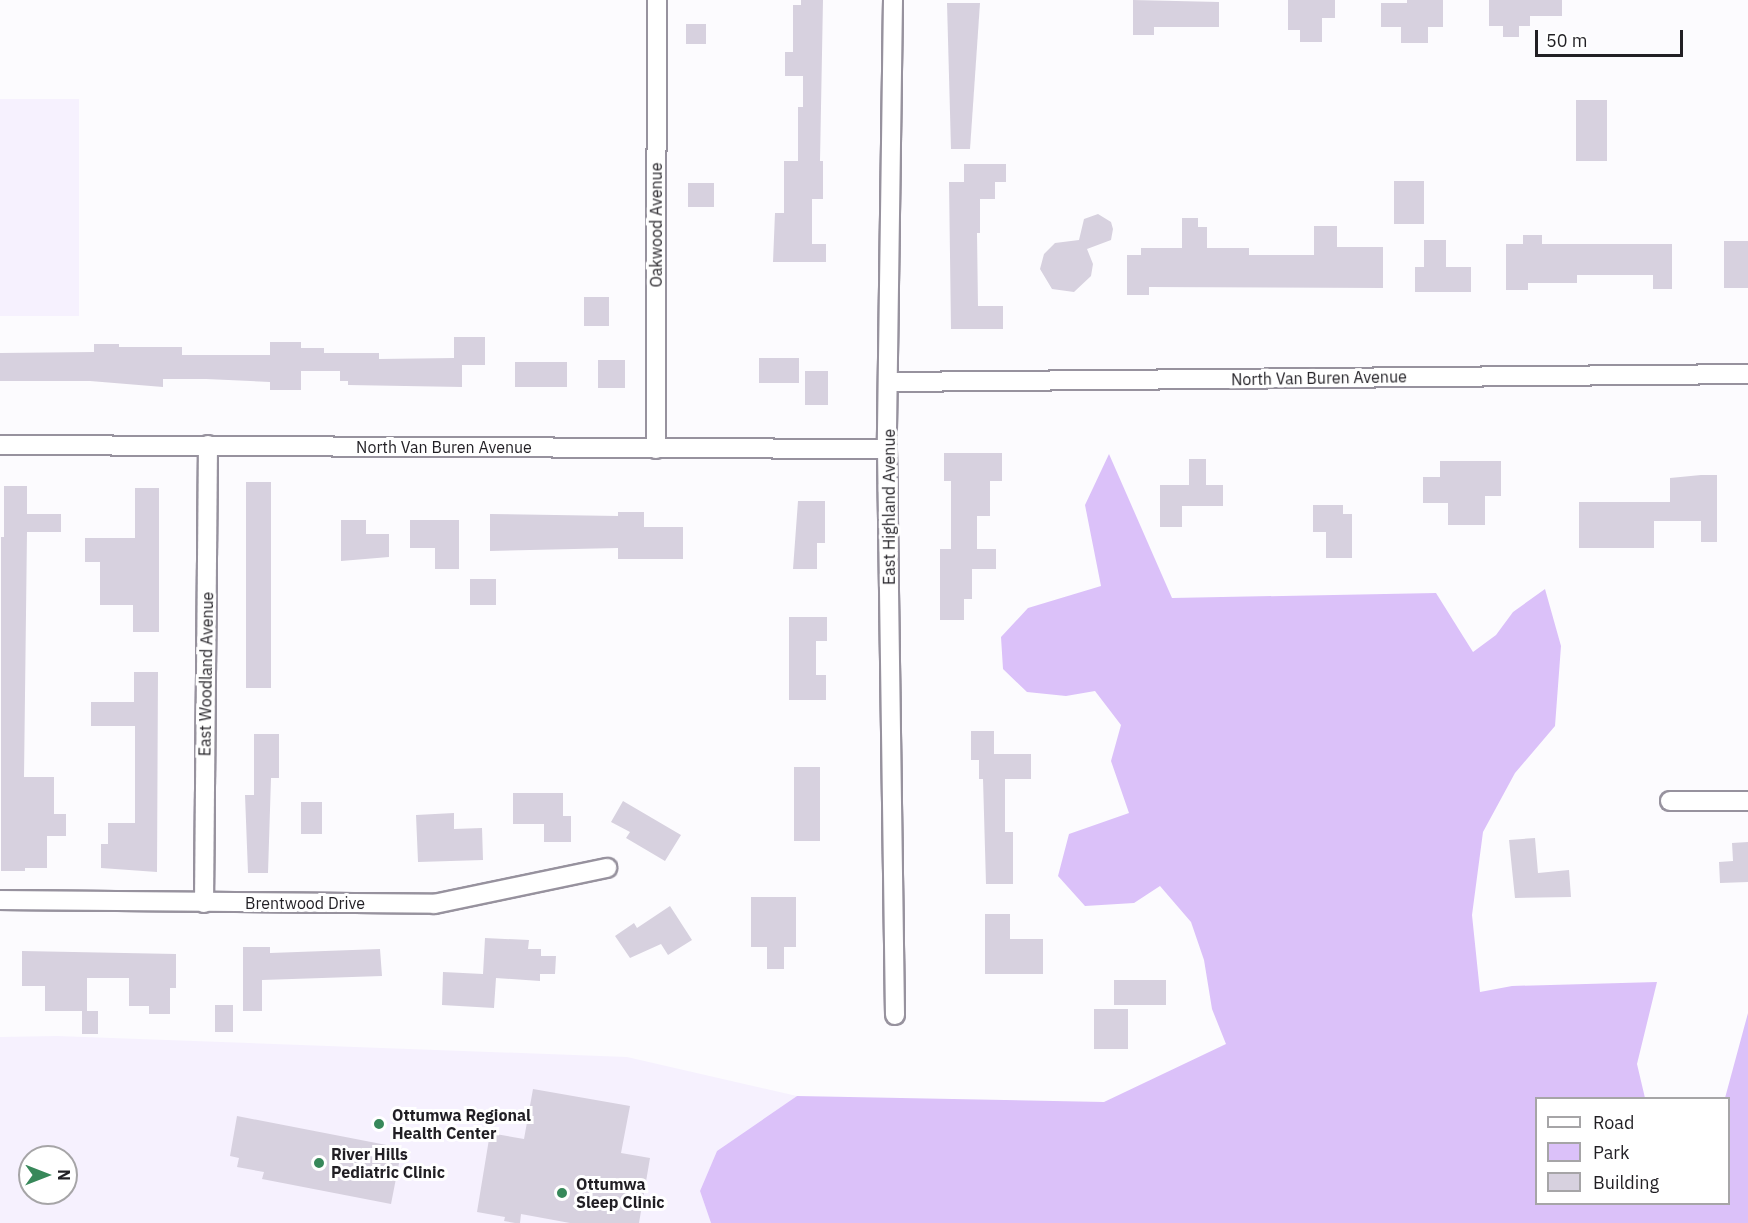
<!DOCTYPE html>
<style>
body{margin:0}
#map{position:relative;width:1748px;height:1223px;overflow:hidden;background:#fcfbfe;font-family:"IBM Plex Sans",sans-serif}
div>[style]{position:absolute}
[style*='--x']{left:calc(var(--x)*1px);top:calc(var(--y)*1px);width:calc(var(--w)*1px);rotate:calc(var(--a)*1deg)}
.built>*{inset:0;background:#f6f1fe;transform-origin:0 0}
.green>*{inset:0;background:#dbc1f9}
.building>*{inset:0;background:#d7d1df;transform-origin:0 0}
.roads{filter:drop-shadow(2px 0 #97929e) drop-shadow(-2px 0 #97929e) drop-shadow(0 2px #97929e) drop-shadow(0 -2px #97929e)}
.minor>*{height:18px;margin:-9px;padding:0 9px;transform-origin:9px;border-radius:9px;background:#fff}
.dots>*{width:16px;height:16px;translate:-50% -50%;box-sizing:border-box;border:3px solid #fff;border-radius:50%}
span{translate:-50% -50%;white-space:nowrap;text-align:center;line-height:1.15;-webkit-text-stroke:6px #fff;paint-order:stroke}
.street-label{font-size:16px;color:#211f24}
.poi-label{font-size:16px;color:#211f24;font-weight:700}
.left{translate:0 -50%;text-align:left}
.legend{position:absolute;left:1535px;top:1097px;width:195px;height:108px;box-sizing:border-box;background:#fff;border:2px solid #a6a5a7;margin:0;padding:8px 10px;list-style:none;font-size:18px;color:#211f24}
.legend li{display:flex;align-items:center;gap:12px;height:30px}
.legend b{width:30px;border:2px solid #a6a5a7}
.north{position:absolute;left:18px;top:1145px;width:60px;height:60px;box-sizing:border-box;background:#fff;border:2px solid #a6a5a7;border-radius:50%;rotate:90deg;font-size:16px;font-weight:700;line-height:24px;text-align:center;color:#211f24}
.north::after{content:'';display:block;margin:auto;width:21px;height:27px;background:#37885a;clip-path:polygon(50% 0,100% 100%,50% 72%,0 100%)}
.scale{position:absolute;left:1535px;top:30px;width:148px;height:27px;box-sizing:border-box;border:3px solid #211f24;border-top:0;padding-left:8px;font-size:18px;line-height:21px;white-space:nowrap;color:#211f24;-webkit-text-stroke:4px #fff;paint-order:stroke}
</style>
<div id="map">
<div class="built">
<div style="left:0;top:99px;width:79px;height:217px"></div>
<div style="clip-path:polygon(evenodd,57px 1036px,627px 1057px,797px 1096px,717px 1151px,700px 1191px,711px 1223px,0 1223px,0 1037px,57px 1036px,30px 1157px,66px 1157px,66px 1193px,30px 1193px,30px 1157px)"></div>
</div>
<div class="green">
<div style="clip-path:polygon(1109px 454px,1172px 598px,1436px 593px,1473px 652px,1496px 635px,1513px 612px,1545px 589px,1561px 646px,1555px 726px,1515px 773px,1483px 832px,1472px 915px,1480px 992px,1512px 986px,1657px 982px,1637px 1064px,1645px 1098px,1536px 1098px,1536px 1204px,1728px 1204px,1728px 1098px,1725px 1098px,1748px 1013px,1748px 1223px,711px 1223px,700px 1191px,717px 1151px,797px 1096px,1104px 1102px,1226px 1044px,1212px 1009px,1204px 960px,1191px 922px,1160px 886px,1134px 903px,1085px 906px,1058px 876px,1069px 834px,1129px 813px,1111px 761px,1121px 725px,1095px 691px,1066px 696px,1027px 692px,1003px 669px,1001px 637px,1028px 608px,1101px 586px,1085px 505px)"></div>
</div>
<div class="building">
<div style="clip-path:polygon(801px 0,823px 0,820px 161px,823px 161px,823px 199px,812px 199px,812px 244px,826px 244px,826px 262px,773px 262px,775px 213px,784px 213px,784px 161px,798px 161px,798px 107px,803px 107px,803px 76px,785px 76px,785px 52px,793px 52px,793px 5px,801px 5px)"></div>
<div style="clip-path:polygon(1133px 0,1219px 2px,1219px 27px,1154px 27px,1154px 35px,1133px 35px)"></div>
<div style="clip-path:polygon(1288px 0,1335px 0,1335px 18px,1322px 18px,1322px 42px,1300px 42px,1300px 30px,1288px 30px)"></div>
<div style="clip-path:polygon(1407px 0,1443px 0,1443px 27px,1428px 27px,1428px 43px,1401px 43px,1401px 27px,1381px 27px,1381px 3px,1407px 3px)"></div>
<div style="clip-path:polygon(1489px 0,1562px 0,1562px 16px,1530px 16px,1530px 26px,1519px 26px,1519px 37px,1503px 37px,1503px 26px,1489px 26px)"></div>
<div style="clip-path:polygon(947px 3px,980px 3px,970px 149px,951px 149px)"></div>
<div style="left:686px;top:24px;width:20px;height:20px"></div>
<div style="left:1576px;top:100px;width:31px;height:61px"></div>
<div style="clip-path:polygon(964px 164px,1006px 164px,1006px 182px,995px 182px,995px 199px,980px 199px,980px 233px,977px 233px,978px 306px,1003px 306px,1003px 329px,951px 329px,949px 182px,964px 182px)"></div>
<div style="left:1394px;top:181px;width:30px;height:43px"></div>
<div style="left:688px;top:183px;width:26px;height:24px"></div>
<div style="clip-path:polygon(1098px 214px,1111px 222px,1113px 229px,1111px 240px,1087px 249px,1093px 264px,1091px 276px,1074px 292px,1052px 289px,1040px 269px,1044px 254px,1055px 243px,1079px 240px,1084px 219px)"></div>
<div style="clip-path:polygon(1182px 218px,1198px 218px,1198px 227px,1207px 227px,1207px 248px,1249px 248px,1249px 255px,1314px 255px,1314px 226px,1337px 226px,1337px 247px,1383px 247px,1383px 288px,1149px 287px,1149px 295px,1127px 295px,1127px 255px,1141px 255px,1141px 248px,1182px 248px)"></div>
<div style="clip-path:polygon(1523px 235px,1542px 235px,1542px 244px,1672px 244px,1672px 289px,1653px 289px,1653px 275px,1577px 275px,1577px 283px,1528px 283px,1528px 290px,1506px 290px,1506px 244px,1523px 244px)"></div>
<div style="clip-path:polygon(1424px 240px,1446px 240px,1446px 267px,1471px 267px,1471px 292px,1415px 292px,1415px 267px,1424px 267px)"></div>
<div style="left:1724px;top:241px;width:24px;height:47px"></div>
<div style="left:584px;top:297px;width:25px;height:29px"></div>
<div style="clip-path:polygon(454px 337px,485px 337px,485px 365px,462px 365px,462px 387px,348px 385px,348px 381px,340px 381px,340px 371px,301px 371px,301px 390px,270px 390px,270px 382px,206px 379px,163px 379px,163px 387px,90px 381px,0 381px,0 353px,94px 352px,94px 344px,119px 344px,119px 347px,182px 347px,182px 355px,270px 355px,270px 342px,301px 342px,301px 348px,324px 348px,324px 353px,379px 353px,379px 359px,454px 358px)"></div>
<div style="left:759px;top:358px;width:40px;height:25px"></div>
<div style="left:598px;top:360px;width:27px;height:28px"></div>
<div style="left:515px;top:362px;width:52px;height:25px"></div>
<div style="left:805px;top:371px;width:23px;height:34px"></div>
<div style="clip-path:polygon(944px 453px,1002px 453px,1002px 481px,990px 481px,990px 516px,977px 516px,977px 549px,996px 549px,996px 569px,972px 569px,972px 599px,964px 599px,964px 620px,940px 620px,940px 549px,951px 549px,951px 481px,944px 481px)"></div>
<div style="clip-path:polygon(1189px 459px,1206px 459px,1206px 485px,1223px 485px,1223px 506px,1182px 506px,1182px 527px,1160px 527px,1160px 485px,1189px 485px)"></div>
<div style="clip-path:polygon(1440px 461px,1501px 461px,1501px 496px,1485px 496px,1485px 525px,1448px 525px,1448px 503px,1423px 503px,1423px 477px,1440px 477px)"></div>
<div style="clip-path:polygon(1701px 475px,1717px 475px,1717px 542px,1701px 542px,1701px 521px,1654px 521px,1654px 548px,1579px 548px,1579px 502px,1670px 502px,1670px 478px)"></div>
<div style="left:246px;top:482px;width:25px;height:206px"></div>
<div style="clip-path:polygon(4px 486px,27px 486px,27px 514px,61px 514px,61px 532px,27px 532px,24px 777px,54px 777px,54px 814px,66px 814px,66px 836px,47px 836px,47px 868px,25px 868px,25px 871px,1px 871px,1px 537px,4px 537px)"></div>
<div style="clip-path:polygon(135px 488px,159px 488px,159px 632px,133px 632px,133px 605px,100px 605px,100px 562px,85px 562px,85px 538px,135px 538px)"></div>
<div style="clip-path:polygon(798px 501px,825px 501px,825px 543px,817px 543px,817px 569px,793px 569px)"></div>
<div style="clip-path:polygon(1313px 505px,1343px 505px,1343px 514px,1352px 514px,1352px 558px,1326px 558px,1326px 532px,1313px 532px)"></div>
<div style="clip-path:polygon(618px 512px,644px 512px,644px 527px,683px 527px,683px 559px,618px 559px,618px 548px,490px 551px,490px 514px,618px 516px)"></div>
<div style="clip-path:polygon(341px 520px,366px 520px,366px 534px,389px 534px,389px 557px,341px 561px)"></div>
<div style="clip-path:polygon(410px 520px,459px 520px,459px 569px,435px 569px,435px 548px,410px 548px)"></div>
<div style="left:470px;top:579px;width:26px;height:26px"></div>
<div style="clip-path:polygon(789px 617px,827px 617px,827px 641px,816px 641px,816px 675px,826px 675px,826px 700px,789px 700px)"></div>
<div style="clip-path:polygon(134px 672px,158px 672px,157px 872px,101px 868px,101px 844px,108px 844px,108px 823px,135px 823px,135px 726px,91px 726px,91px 702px,134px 702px)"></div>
<div style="clip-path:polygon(971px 731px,994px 731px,994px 754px,1031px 754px,1031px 779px,1005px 779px,1005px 832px,1013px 832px,1013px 884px,986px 884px,983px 779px,979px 779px,979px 760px,971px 760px)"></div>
<div style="clip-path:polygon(254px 734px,279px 734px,279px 778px,271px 778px,268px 873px,248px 873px,245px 795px,254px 795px)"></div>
<div style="left:794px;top:767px;width:26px;height:74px"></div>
<div style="clip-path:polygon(513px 793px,563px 793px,563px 816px,571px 816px,571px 842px,544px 842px,544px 824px,513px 824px)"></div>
<div style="clip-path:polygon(623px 801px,681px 835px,665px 861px,626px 838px,630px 832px,611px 822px)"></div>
<div style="left:301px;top:802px;width:21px;height:32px"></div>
<div style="clip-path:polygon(454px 813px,454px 829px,482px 828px,483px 860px,418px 862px,416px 815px)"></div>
<div style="clip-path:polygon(1535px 838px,1538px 873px,1569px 870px,1571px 897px,1515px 898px,1509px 840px)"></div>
<div style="clip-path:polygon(1748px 842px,1748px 882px,1720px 883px,1719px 862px,1733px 861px,1732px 843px)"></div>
<div style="clip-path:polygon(751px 897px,796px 897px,796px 947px,784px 947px,784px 969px,767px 969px,767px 947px,751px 947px)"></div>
<div style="clip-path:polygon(670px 906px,692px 940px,668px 955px,661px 944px,630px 958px,615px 936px,634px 923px,637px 928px)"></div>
<div style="clip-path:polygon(985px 914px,1010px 914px,1010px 939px,1043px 939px,1043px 974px,985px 974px)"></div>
<div style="clip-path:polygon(485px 938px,529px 940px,528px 949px,541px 949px,541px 956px,556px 956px,555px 974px,540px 974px,540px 981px,496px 978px,494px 1008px,442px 1005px,443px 972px,483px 974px)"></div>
<div style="clip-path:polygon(243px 947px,270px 947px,270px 953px,380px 949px,382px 976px,262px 980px,262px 1011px,243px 1011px)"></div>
<div style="clip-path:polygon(22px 951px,176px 954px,176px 988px,170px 988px,170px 1014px,149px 1014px,149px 1006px,129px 1006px,129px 978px,87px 978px,87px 1011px,45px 1011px,45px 986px,22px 986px)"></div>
<div style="left:1114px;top:980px;width:52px;height:25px"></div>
<div style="left:215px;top:1005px;width:18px;height:27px"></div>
<div style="left:1094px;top:1009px;width:34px;height:40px"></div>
<div style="left:82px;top:1011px;width:16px;height:23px"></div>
<div style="clip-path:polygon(533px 1089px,630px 1106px,621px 1153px,650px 1158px,639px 1223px,570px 1223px,521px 1214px,520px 1223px,515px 1223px,504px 1221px,505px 1217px,477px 1212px,490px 1133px,524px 1139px)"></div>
<div style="clip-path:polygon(237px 1116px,402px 1148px,391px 1204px,262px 1179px,264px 1172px,237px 1167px,239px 1158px,230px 1156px)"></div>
</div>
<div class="roads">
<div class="minor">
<div style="--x:893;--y:0;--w:449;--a:90.8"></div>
<div style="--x:887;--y:449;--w:566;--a:89.19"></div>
<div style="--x:889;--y:382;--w:859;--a:-0.53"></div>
<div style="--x:0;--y:445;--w:887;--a:0.26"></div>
<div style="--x:656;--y:449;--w:449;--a:-89.9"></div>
<div style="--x:1670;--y:801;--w:78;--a:0"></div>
<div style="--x:0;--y:900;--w:434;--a:0.5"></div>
<div style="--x:434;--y:904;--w:177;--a:-11.8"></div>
<div style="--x:204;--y:903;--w:458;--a:-89.5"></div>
</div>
</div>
<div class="dots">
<div style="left:379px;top:1124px;background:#37885a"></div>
<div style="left:319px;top:1163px;background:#37885a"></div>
<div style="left:562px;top:1193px;background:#37885a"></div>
</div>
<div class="street-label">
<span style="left:656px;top:225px;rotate:-90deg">Oakwood Avenue</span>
<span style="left:1319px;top:378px;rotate:-1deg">North Van Buren Avenue</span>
<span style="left:444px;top:447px">North Van Buren Avenue</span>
<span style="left:889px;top:507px;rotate:-90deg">East Highland Avenue</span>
<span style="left:206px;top:674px;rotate:-89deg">East Woodland Avenue</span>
<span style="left:305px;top:903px">Brentwood Drive</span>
</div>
<div class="poi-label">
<span class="left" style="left:392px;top:1124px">Ottumwa Regional<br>Health Center</span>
<span class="left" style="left:331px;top:1163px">River Hills<br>Pediatric Clinic</span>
<span class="left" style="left:576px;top:1193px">Ottumwa<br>Sleep Clinic</span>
</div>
<ul class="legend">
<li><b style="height:8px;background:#fff"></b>Road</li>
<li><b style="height:16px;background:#dbc1f9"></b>Park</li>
<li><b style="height:16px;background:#d7d1df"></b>Building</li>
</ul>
<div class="north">N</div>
<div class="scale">50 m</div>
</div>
